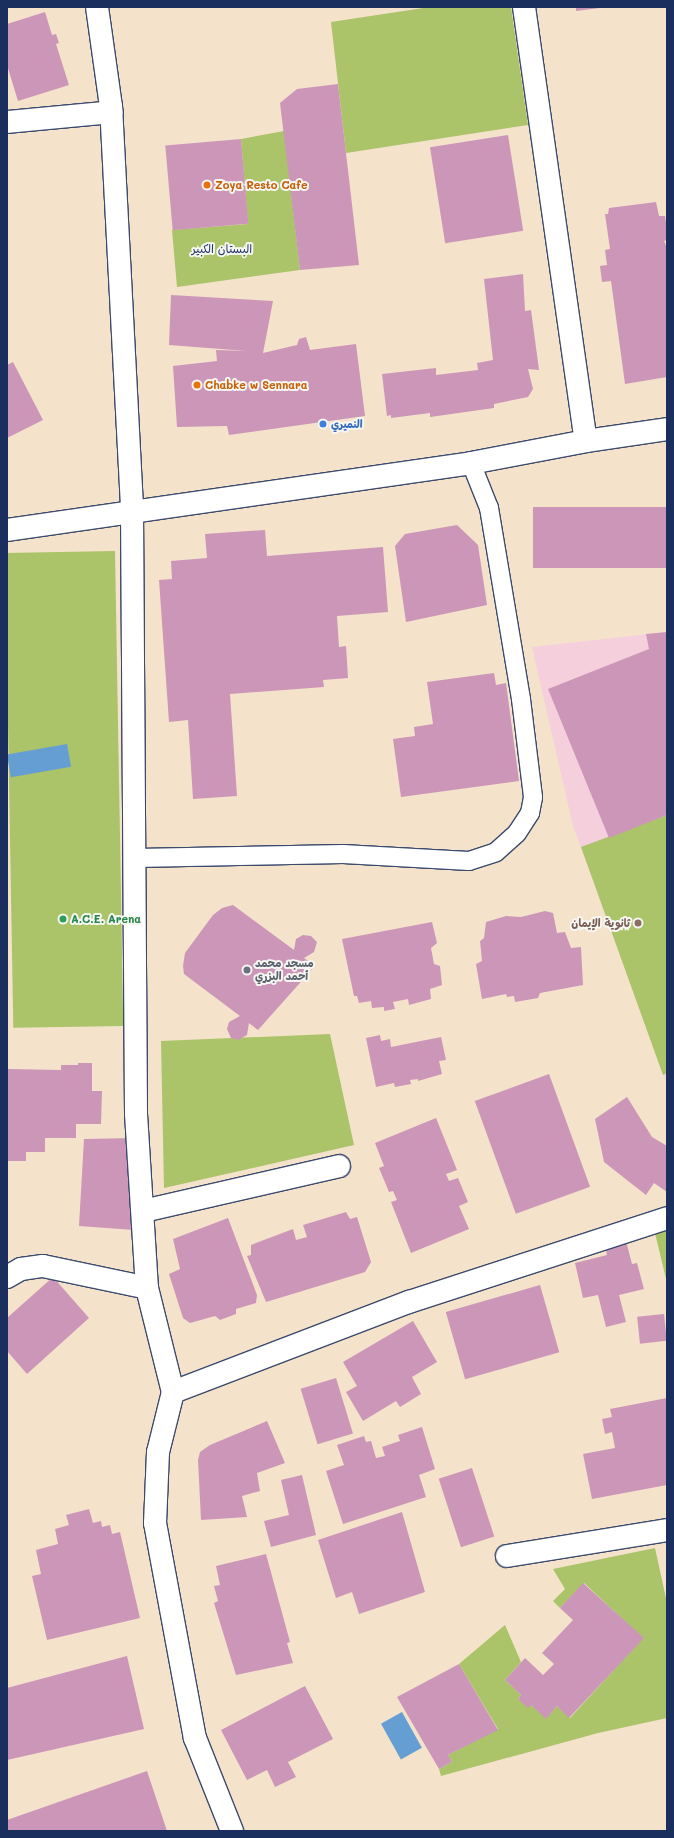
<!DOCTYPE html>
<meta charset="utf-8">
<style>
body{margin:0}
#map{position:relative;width:674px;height:1838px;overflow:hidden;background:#f4e2ca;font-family:Mali,"Playpen Sans Arabic",sans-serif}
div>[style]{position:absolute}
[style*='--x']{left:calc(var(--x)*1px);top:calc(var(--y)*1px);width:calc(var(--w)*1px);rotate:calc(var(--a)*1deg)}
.built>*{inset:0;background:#f5cfdc}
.green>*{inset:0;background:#abc369;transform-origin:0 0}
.water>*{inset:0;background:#649ed3;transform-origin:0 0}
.building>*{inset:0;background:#cc96b9;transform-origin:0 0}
.roads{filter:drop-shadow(1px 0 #3c4a6e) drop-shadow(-1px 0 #3c4a6e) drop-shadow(0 1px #3c4a6e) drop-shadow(0 -1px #3c4a6e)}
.lane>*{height:18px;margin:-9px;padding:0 9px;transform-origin:9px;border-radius:9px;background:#fff}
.street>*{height:22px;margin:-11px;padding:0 11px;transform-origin:11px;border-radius:11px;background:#fff}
.secondary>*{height:22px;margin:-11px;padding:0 11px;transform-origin:11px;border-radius:11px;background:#fff}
.dots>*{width:11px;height:11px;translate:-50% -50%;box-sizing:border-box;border:2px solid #f6f6f2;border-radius:50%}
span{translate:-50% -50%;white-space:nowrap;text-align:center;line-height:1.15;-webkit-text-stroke:4px #f6f6f2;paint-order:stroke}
.food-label{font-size:11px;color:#c56008;font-weight:700}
.left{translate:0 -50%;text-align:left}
.shop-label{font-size:11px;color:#366cbe;font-weight:700}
.leisure-label{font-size:11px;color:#27864d;font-weight:700}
.education-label{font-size:11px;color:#785e54;font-weight:700}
.right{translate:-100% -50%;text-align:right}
.worship-label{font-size:11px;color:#5b616d;font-weight:700}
.neighbourhood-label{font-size:12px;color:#1b2f5e}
.frame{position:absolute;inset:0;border:8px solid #1b2f5e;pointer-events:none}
</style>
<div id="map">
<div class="built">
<div style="clip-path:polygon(667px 632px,667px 1083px,573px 826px,532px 647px)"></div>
</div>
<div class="green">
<div style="clip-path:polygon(430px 7px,511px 7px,528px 125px,346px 153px,331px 22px)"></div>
<div style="clip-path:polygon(284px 131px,300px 270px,177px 287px,172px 230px,248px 224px,241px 139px)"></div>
<div style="left:115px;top:551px;width:475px;height:110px;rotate:89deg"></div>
<div style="clip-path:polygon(667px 815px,667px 1073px,663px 1075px,581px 847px)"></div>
<div style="clip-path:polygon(330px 1034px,354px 1145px,164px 1188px,161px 1041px)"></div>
<div style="clip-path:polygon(667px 1228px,667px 1283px,655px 1233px)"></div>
<div style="clip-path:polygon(655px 1548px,667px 1603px,667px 1718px,598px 1733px,441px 1776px,439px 1769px,452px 1762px,448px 1755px,498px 1729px,459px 1664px,505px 1625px,521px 1662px,505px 1680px,521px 1695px,518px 1699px,531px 1705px,546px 1718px,557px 1706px,570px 1718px,643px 1638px,584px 1583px,560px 1608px,553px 1601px,565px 1589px,553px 1569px)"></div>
</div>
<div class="water">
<div style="left:67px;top:744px;width:23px;height:61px;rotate:80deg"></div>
<div style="left:402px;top:1712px;width:41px;height:24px;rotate:61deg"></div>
</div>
<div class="building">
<div style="clip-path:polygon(576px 7px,600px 7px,600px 8px,576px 11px)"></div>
<div style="clip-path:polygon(45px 12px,52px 35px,56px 34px,59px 43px,56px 44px,69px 85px,18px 101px,7px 65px,7px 24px)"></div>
<div style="clip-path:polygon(338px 84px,359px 265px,300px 270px,280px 103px,297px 89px)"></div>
<div style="left:508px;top:135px;width:97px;height:79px;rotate:81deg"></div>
<div style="left:241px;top:139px;width:85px;height:76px;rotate:85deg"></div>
<div style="clip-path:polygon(656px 202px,659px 216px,665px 216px,667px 229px,667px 240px,664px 241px,667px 248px,667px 377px,625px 384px,611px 281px,602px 282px,600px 266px,607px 265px,605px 250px,610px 249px,605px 214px,608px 214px,609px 208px)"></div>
<div style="clip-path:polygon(523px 274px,525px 311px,531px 310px,539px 370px,528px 369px,533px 389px,528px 397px,494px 404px,494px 408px,430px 417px,430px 413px,391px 418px,391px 415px,387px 416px,382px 374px,436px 368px,436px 375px,478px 370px,477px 363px,493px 360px,484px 279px)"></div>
<div style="clip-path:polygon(171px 295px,273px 301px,263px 353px,297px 345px,299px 339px,306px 337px,310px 350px,356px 344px,365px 416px,229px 435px,227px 426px,177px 427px,173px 366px,217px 361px,216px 350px,247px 351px,169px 345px)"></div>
<div style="clip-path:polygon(13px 362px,43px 420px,7px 438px,7px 365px)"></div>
<div style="left:667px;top:507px;width:61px;height:134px;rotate:90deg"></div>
<div style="clip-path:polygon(457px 525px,478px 545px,487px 605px,406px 622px,395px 546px,405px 534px)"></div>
<div style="clip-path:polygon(265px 530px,267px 556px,383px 547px,388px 612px,337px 616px,339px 647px,346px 646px,348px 678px,323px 680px,324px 687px,230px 694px,237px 796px,193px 799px,188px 720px,169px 722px,159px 580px,172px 579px,171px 561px,207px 558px,205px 534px)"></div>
<div style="clip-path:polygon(667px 632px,667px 815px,609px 838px,548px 689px,649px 649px,646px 634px)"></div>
<div style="clip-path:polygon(494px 673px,496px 685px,506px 683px,519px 781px,401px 797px,393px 739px,415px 736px,414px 727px,433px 724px,427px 682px)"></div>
<div style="clip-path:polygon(233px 905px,294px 950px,296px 939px,303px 935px,311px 936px,317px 942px,314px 952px,304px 958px,315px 966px,258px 1030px,249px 1023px,247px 1035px,238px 1040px,231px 1038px,227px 1029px,229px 1022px,240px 1016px,184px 974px,183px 966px,185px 953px,213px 915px,222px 908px)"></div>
<div style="clip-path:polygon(545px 911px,553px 913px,557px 933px,565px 932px,571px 948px,581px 947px,583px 985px,540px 993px,538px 998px,515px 1002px,514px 996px,507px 997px,506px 994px,482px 999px,476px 964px,482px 961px,480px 941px,484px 938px,486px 922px,506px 916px,521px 917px)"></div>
<div style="clip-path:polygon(432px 922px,437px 943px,431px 948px,434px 964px,440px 966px,442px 985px,430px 989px,431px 999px,409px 1005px,408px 999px,393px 1002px,395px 1009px,384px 1011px,384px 1007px,372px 1008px,371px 1001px,359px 1003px,357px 996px,354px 996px,342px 939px)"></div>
<div style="clip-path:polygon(380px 1035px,381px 1041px,390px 1039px,391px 1047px,441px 1037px,446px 1060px,439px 1061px,442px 1074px,418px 1081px,418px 1079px,410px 1080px,411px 1084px,395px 1087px,394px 1083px,376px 1087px,366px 1038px)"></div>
<div style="clip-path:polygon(78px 1063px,92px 1063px,92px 1091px,102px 1091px,101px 1124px,76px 1124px,76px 1138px,45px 1138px,45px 1152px,26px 1152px,26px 1161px,7px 1161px,7px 1069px,61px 1070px,61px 1065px,78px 1065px)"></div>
<div style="left:549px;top:1074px;width:120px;height:79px;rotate:70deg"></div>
<div style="clip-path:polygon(627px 1097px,652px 1137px,667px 1146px,667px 1192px,654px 1183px,646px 1195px,604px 1162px,595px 1119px)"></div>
<div style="clip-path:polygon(436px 1118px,457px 1170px,446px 1174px,449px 1181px,458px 1178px,468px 1202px,459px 1206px,469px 1229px,411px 1253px,391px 1202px,397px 1200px,393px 1191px,389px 1192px,379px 1168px,384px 1166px,375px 1143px)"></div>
<div style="clip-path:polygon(134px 1138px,134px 1230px,79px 1226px,84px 1139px)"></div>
<div style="clip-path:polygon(346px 1212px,350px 1219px,357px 1217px,371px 1262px,365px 1272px,266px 1302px,247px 1256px,251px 1255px,251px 1245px,293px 1229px,296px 1240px,307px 1237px,303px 1225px)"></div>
<div style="clip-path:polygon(228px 1218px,257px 1295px,256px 1303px,236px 1309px,236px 1314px,220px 1320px,215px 1316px,190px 1323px,183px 1318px,169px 1274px,180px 1269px,173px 1239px)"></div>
<div style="clip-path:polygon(626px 1241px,632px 1264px,637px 1263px,644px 1289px,619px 1295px,626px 1322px,606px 1327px,598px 1295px,583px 1298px,575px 1263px,607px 1255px,605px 1246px)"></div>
<div style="clip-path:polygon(53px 1277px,89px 1318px,27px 1374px,7px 1351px,7px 1318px)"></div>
<div style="left:540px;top:1285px;width:70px;height:98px;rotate:74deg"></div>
<div style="left:664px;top:1314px;width:27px;height:27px;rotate:84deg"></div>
<div style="clip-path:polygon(413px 1321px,437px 1362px,412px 1377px,421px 1394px,400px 1407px,396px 1401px,363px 1421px,346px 1392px,357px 1386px,343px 1362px)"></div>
<div style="left:336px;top:1378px;width:58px;height:37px;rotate:73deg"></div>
<div style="clip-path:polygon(667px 1398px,667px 1485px,592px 1499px,583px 1454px,615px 1448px,612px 1432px,605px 1434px,602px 1419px,612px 1417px,610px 1409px)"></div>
<div style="clip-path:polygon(267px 1421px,285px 1463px,257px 1473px,260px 1491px,242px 1496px,247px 1517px,201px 1520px,198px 1460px,200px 1452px,210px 1445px)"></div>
<div style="clip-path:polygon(422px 1427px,435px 1469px,419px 1475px,426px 1497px,343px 1524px,326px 1471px,344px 1465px,337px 1445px,364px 1436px,366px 1442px,371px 1441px,376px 1458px,385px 1456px,382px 1447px,400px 1441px,398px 1435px)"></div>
<div style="left:472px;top:1468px;width:72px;height:35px;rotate:72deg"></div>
<div style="clip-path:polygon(302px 1475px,316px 1535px,271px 1547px,264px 1521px,289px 1515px,281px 1480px)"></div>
<div style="clip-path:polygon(89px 1509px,93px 1523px,101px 1521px,102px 1527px,110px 1525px,112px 1534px,120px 1532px,140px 1618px,47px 1640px,32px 1576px,41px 1574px,36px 1550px,58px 1544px,55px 1529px,69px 1525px,66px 1515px)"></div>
<div style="clip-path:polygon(402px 1512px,425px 1592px,359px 1614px,352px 1592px,336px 1598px,318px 1540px)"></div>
<div style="clip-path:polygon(266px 1554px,290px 1642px,287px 1643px,293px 1663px,236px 1675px,214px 1603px,218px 1601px,214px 1586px,220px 1585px,216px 1566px)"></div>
<div style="clip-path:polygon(583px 1583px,644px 1638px,569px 1718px,557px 1706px,546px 1719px,531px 1705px,528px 1708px,518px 1699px,521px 1695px,505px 1680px,525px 1658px,543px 1675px,554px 1664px,542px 1653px,573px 1620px,560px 1608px)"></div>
<div style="clip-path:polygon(127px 1656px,144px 1729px,7px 1760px,7px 1688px)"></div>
<div style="clip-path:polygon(459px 1664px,498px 1730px,448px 1755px,452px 1762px,439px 1769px,397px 1697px)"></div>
<div style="clip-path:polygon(305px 1686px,333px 1739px,288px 1762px,296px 1777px,275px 1787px,267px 1770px,247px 1780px,221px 1730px)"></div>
<div style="clip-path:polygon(147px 1771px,167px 1831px,7px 1831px,7px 1820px)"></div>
</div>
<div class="roads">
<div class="lane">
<div style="--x:136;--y:858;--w:207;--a:-1.1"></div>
<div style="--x:343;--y:854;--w:126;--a:3.2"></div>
<div style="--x:469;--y:861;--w:28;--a:-18"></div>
<div style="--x:496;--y:852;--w:28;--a:-42"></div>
<div style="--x:517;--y:833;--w:24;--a:-57"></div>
<div style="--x:530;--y:813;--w:16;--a:-79"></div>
<div style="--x:533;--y:797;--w:99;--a:-97"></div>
<div style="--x:521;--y:699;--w:194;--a:-99.5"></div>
<div style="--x:489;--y:508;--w:48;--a:-111.8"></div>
</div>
<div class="street">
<div style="--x:97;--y:7;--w:100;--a:82"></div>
<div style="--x:111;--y:106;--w:405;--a:87"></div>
<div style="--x:132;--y:510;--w:604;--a:89.62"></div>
<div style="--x:136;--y:1114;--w:174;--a:86.4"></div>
<div style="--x:147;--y:1288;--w:107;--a:76"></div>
<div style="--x:173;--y:1392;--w:62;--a:104"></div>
<div style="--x:158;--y:1452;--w:71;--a:92.4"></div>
<div style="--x:155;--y:1523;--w:219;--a:79.5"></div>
<div style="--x:195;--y:1738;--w:100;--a:68.3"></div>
<div style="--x:524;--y:7;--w:438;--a:81.9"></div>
<div style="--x:7;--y:122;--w:105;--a:-5.4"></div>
<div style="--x:143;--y:1211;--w:201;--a:-12.9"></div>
<div style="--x:7;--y:1277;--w:16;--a:-30"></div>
<div style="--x:21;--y:1269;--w:22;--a:-8"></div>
<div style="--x:43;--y:1266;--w:106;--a:11.9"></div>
<div style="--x:173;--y:1392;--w:253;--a:-20.9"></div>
<div style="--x:409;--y:1302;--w:271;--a:-18"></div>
<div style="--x:507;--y:1556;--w:162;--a:-9.2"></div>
</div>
<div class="secondary">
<div style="--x:7;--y:530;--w:469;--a:-8.2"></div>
<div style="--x:471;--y:463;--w:117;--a:-10.8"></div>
<div style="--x:586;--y:441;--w:82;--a:-8.4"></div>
</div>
</div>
<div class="dots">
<div style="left:207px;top:185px;background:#e8710a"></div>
<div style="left:197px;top:385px;background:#e8710a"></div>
<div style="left:323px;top:424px;background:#3f7fe0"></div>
<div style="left:63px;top:919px;background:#2e9e5b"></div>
<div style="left:638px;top:923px;background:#8d6e63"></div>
<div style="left:247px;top:970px;background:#6b7280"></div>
</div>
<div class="food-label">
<span class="left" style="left:215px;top:185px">Zoya Resto Cafe</span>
<span class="left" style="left:205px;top:385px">Chabke w Sennara</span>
</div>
<div class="shop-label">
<span class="left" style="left:331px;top:424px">النميري</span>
</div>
<div class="leisure-label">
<span class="left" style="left:71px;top:919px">A.C.E. Arena</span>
</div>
<div class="education-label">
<span class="right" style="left:630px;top:923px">ثانوية الإيمان</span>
</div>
<div class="worship-label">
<span class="left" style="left:255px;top:970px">مسجد محمد<br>أحمد البزري</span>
</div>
<div class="neighbourhood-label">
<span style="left:222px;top:249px">البستان الكبير</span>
</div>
<div class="frame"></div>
</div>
